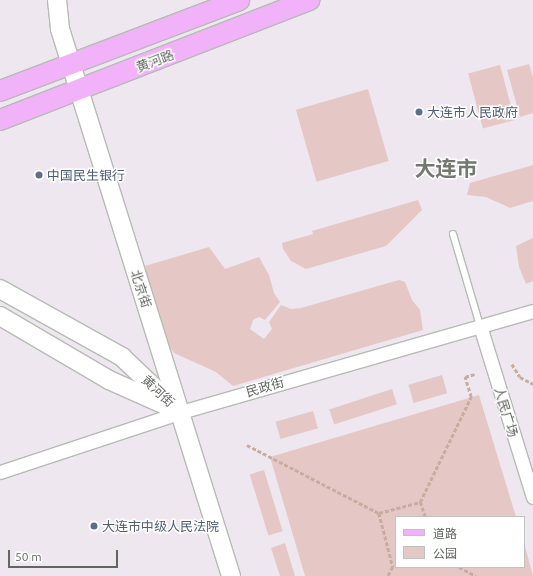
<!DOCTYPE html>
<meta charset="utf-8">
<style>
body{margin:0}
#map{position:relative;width:533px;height:576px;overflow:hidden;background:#eee7f0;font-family:Ubuntu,"Noto Sans SC",sans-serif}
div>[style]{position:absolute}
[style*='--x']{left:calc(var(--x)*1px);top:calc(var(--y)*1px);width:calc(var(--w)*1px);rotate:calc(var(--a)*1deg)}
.green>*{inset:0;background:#e5c8c6;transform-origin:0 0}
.path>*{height:2.5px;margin-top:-1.25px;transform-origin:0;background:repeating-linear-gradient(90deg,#c6ada0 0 4px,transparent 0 6px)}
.roads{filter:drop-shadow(1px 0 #b6bbb4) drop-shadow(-1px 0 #b6bbb4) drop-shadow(0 1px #b6bbb4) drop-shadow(0 -1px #b6bbb4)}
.lane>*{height:6px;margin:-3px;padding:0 3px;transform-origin:3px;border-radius:3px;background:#fff}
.street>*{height:13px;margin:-6.5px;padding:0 6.5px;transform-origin:6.5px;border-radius:6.5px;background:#fff}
.secondary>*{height:18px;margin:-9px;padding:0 9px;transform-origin:9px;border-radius:9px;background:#fff}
.primary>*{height:20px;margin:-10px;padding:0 10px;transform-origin:10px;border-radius:10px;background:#f2b2fa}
.dots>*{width:11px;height:11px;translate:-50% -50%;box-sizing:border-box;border:2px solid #fff;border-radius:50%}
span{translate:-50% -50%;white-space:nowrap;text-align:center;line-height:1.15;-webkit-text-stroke:3px #fff;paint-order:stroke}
.street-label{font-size:13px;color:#61665f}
.service-label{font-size:13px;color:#4e5e75}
.left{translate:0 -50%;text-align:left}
.town-label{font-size:21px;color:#737870;font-weight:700}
.legend{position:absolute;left:395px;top:516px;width:130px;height:52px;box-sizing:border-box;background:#fff;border:1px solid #c0c2bf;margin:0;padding:5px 7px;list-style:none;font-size:12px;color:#61665f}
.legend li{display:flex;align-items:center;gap:8px;height:20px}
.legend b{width:20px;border:1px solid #c0c2bf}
.scale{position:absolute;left:8px;top:550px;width:110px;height:18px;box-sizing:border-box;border:2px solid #61665f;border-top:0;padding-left:5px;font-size:12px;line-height:14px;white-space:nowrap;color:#61665f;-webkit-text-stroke:3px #fff;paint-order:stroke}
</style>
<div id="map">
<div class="green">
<div style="clip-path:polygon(529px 64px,533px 77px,533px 113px,520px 117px,507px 70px)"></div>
<div style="left:500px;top:65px;width:57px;height:33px;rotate:75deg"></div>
<div style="left:368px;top:89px;width:75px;height:75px;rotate:74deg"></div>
<div style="clip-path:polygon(533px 165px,533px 201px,510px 208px,486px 197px,467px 195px,470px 183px)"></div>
<div style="clip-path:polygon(418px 200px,422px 210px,386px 246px,306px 269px,291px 261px,283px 249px,282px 243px,313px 234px,312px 231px)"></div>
<div style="clip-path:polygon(533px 238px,533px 281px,526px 284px,519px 267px,516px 246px)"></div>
<div style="clip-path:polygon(209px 247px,225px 269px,259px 257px,269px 275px,274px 293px,280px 302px,265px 320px,259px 317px,253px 320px,250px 329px,264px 339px,272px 329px,269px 322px,281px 305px,291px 309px,301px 308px,399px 280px,405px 282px,412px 300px,420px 310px,423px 330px,233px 386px,216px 372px,174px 353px,165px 340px,145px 266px)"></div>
<div style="left:442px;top:375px;width:19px;height:35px;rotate:74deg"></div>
<div style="left:392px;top:389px;width:16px;height:66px;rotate:72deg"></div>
<div style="clip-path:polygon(479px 395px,516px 517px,396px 517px,396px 567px,524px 567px,524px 543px,533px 576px,305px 576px,270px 457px)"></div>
<div style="left:313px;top:411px;width:18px;height:39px;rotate:74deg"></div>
<div style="left:264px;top:470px;width:64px;height:15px;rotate:73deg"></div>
<div style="clip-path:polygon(285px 543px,295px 576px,280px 576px,271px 548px)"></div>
</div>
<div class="path">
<div style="--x:512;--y:364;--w:15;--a:58"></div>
<div style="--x:520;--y:377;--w:15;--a:28"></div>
<div style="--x:247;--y:445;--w:148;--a:27.3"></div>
<div style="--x:379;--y:513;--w:56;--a:75.5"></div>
<div style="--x:393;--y:567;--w:10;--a:119"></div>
<div style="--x:379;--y:513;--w:42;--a:-15"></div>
<div style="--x:425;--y:517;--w:16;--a:-108"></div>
<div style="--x:420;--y:502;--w:117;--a:-64.1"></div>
<div style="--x:471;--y:397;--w:21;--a:-107"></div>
<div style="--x:465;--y:377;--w:10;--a:-17"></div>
<div style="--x:459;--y:567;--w:19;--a:28"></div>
</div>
<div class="roads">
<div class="lane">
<div style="--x:453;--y:234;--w:96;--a:73.6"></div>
</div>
<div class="street">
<div style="--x:480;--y:326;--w:179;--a:72.8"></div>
<div style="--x:0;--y:472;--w:191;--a:-18.3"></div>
<div style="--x:181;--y:412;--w:366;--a:-16"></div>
</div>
<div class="secondary">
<div style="--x:57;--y:0;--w:29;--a:84"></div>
<div style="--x:60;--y:29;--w:573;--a:72.64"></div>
<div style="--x:0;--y:289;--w:140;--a:29.1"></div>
<div style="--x:122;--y:357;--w:80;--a:43.5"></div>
<div style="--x:0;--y:316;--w:126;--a:30.4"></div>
<div style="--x:109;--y:380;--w:64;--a:24.1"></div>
</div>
<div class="primary">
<div style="--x:0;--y:91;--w:256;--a:-20.8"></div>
<div style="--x:0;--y:120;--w:332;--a:-21.2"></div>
</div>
</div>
<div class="dots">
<div style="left:419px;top:112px;background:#5c6f8a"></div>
<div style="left:39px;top:175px;background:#5c6f8a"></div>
<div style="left:94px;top:526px;background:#5c6f8a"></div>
</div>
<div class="street-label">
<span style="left:155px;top:61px;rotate:-21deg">黄河路</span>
<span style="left:141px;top:289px;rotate:72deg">北京街</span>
<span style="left:265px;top:387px;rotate:-16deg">民政街</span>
<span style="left:158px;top:391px;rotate:43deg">黄河街</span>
<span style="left:506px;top:412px;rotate:73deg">人民广场</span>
</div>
<div class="service-label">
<span class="left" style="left:427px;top:112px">大连市人民政府</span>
<span class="left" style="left:47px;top:175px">中国民生银行</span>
<span class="left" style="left:102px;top:526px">大连市中级人民法院</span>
</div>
<div class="town-label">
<span style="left:446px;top:168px">大连市</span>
</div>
<ul class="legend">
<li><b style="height:5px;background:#f2b2fa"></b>道路</li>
<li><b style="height:11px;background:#e5c8c6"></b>公园</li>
</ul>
<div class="scale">50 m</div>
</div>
